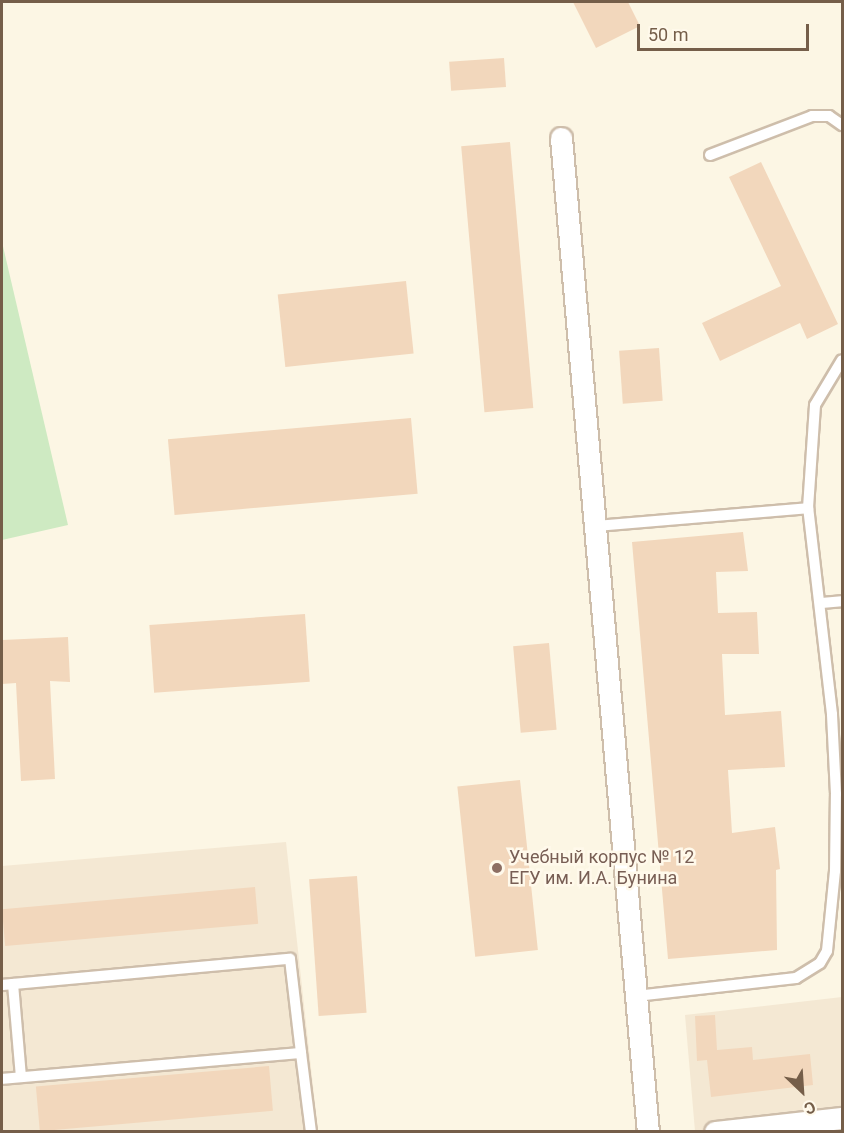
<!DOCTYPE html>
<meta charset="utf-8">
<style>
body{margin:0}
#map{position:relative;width:844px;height:1133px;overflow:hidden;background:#fcf6e4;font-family:Roboto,sans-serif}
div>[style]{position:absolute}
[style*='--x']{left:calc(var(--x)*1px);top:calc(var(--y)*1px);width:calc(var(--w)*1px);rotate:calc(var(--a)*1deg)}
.residential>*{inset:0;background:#f4e8d3}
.green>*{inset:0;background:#ceeac2}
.building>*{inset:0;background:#f2d7bc;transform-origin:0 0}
.roads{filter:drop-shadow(2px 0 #cebeab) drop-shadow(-2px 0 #cebeab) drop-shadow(0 2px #cebeab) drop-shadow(0 -2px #cebeab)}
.lane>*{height:10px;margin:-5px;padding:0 5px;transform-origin:5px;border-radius:5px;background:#fff}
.street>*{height:21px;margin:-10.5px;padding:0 10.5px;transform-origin:10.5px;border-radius:10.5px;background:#fff}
.dots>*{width:16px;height:16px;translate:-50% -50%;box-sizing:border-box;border:3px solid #fff9eb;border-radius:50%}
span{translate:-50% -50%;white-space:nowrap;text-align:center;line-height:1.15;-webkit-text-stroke:5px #fff9eb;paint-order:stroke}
.education-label{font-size:18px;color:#785e54}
.left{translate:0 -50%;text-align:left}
.frame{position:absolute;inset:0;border:3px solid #755e49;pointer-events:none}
.north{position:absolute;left:772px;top:1061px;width:60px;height:60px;-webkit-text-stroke:4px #fff9eb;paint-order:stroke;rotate:155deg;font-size:16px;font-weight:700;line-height:24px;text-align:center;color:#755e49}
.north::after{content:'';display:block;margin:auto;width:21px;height:27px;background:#755e49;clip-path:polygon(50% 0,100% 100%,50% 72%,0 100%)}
.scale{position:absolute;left:637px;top:24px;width:172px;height:27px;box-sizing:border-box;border:3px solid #755e49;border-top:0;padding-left:8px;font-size:18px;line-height:21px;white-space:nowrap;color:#755e49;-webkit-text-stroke:4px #fff9eb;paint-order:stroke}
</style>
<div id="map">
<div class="residential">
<div style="clip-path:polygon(286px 842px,318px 1131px,2px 1132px,2px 866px)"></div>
<div style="clip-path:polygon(842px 997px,842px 1131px,695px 1131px,685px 1015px)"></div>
</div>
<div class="green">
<div style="clip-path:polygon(2px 242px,68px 525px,2px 540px)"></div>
</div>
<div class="building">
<div style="clip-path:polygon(573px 2px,628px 2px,640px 26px,596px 48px)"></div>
<div style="left:504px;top:58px;width:29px;height:55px;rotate:86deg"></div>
<div style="left:510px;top:142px;width:267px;height:49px;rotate:85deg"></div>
<div style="clip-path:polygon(761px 162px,838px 324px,807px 339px,800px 323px,720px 361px,702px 323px,781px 286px,729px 177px)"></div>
<div style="left:406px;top:281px;width:73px;height:129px;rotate:84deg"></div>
<div style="left:659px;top:348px;width:53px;height:40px;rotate:86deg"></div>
<div style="left:411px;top:418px;width:76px;height:244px;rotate:85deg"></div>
<div style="clip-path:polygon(743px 532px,748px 571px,716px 572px,718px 613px,757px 612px,759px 654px,722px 654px,725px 715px,781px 711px,785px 767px,728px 770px,732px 833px,775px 827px,780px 869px,776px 870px,777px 950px,668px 959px,632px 542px)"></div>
<div style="left:305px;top:614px;width:68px;height:156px;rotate:86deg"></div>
<div style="clip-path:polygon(68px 637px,70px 682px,50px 681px,55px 779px,21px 781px,16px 683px,2px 684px,2px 640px)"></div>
<div style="left:549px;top:643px;width:87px;height:36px;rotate:85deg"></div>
<div style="left:520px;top:780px;width:171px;height:63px;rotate:84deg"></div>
<div style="left:357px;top:876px;width:137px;height:48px;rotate:86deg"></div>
<div style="left:255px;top:887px;width:37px;height:254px;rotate:85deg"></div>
<div style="clip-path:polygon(715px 1015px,717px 1050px,752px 1047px,753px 1060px,810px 1054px,813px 1085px,711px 1097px,707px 1060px,697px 1061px,695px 1016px)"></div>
<div style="left:269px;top:1066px;width:45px;height:234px;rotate:85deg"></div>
</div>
<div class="roads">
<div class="lane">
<div style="--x:710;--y:155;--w:109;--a:-20.9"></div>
<div style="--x:812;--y:116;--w:17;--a:0"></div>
<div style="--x:829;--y:116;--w:16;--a:35"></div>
<div style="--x:595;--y:526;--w:214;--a:-4.8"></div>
<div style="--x:821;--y:603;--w:21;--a:-5"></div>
<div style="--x:13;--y:984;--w:93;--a:85.1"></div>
<div style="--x:2;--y:985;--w:289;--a:-5.2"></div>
<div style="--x:290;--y:959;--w:95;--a:83.3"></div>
<div style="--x:636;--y:996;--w:161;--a:-6.4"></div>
<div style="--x:796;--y:978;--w:28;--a:-32"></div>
<div style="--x:820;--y:963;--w:14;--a:-60"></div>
<div style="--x:827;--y:951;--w:80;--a:-84.3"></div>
<div style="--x:835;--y:871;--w:77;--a:-89.3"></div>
<div style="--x:836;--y:794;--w:80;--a:-92.9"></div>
<div style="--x:832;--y:714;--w:207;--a:-96.6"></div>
<div style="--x:808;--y:508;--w:103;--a:-86.1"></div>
<div style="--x:815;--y:405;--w:52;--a:-59"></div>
<div style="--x:2;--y:1079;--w:300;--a:-5"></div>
<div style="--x:301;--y:1053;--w:80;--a:82.8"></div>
</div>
<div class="street">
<div style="--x:561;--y:138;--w:998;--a:85"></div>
<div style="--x:715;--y:1132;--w:128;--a:-6.3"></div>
</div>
</div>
<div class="dots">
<div style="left:497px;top:868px;background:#8d6e63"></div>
</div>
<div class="education-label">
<span class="left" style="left:509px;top:868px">Учебный корпус № 12<br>ЕГУ им. И.А. Бунина</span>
</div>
<div class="frame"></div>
<div class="north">С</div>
<div class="scale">50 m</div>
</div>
